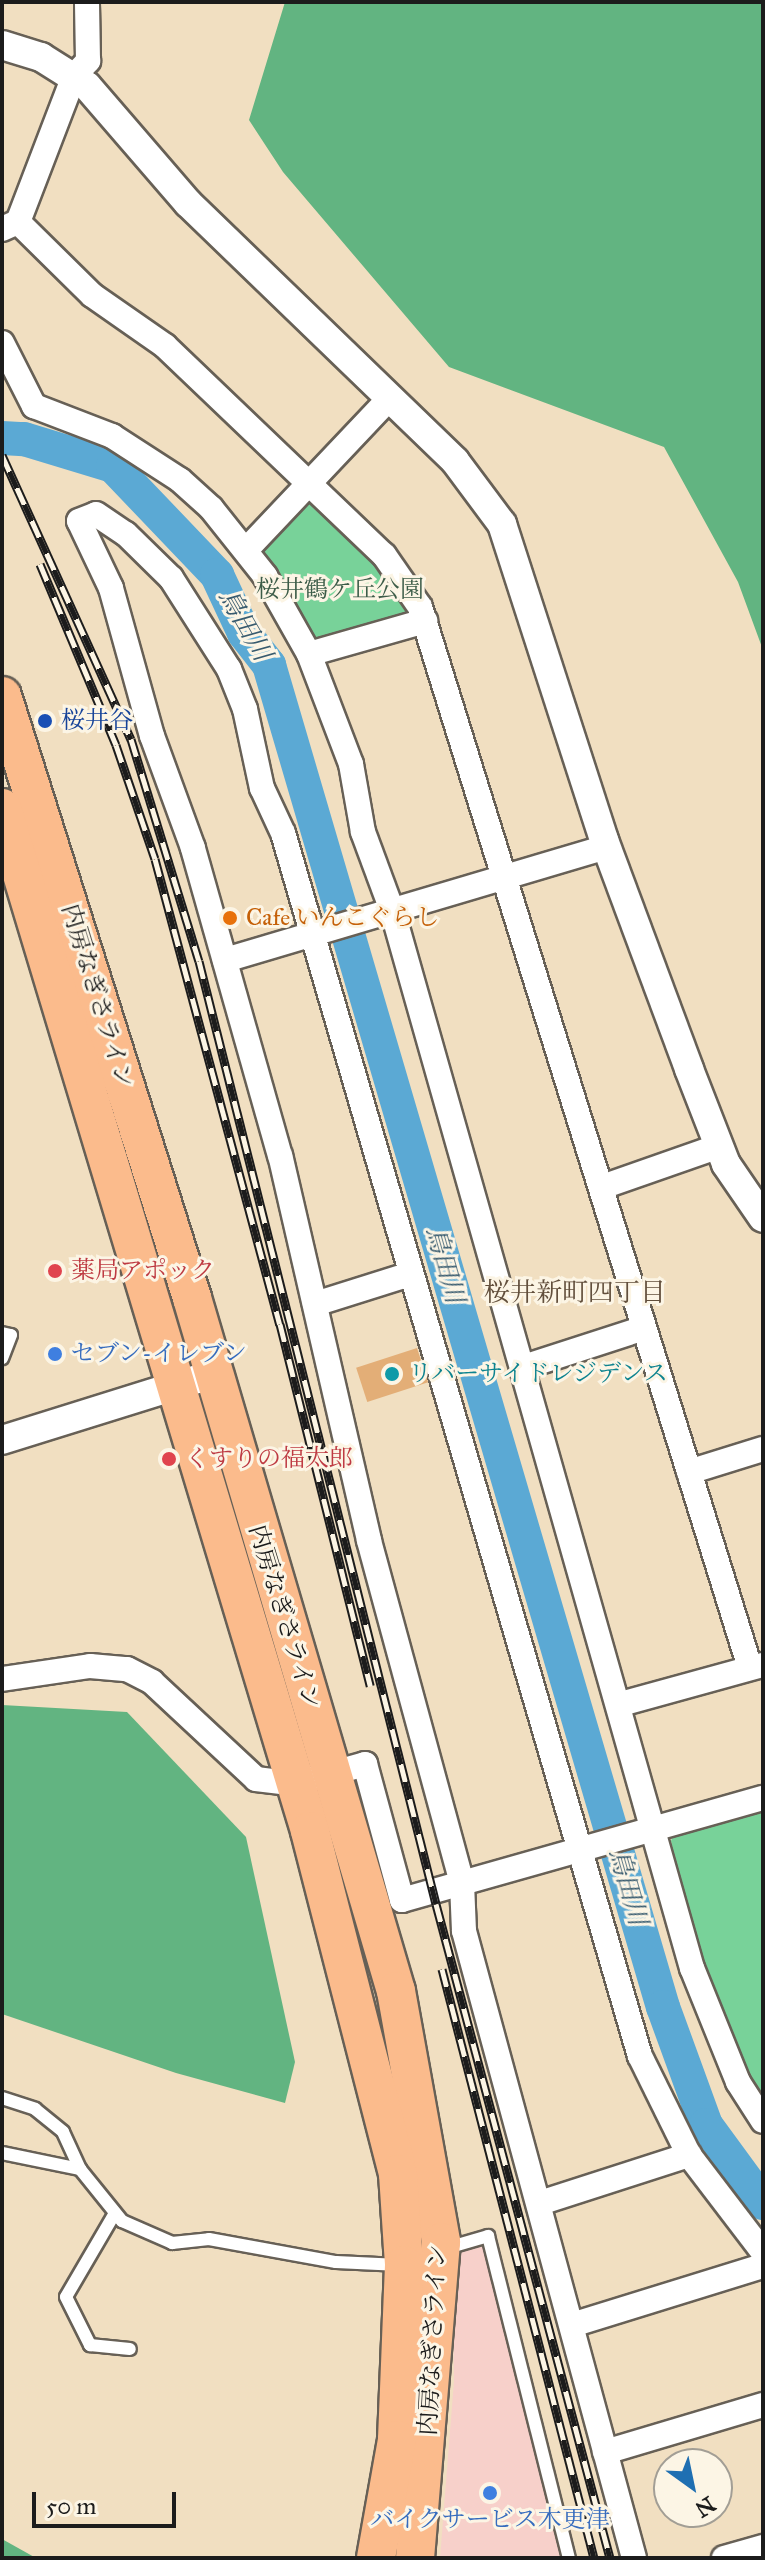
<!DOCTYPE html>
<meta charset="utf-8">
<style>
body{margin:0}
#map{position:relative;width:765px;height:2560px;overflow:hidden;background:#f1dfc1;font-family:"IM FELL Great Primer","Noto Serif JP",serif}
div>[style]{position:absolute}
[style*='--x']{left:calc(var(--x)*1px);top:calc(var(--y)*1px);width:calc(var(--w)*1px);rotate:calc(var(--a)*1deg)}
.built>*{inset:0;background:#f7d0ca}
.green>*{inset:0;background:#78d299}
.forest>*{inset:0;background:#62b481}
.river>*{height:34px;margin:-17px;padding:0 17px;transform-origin:17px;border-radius:17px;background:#5ba9d4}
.building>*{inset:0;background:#e3ae77;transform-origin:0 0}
.roads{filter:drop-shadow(2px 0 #676056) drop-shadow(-2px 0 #676056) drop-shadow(0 2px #676056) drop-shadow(0 -2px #676056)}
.service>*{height:12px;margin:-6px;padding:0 6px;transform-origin:6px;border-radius:6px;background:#fff}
.minor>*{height:24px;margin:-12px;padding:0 12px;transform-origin:12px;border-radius:12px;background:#fff}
.tertiary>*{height:28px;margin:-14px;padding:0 14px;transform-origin:14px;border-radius:14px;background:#fff}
.trunk>*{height:38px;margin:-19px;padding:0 19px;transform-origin:19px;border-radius:19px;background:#fbbb8c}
.rail>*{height:9px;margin-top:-4.5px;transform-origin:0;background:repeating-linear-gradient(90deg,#fcf5e5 0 18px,#1c1c1c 0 36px);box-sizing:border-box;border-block:2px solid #1c1c1c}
.dots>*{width:22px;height:22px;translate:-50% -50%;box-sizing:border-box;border:4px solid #fcf5e5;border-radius:50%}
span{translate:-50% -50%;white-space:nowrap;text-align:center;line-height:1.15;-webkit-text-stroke:6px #fcf5e5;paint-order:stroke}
.park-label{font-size:24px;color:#3c5c48}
.transit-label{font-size:24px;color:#164399}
.left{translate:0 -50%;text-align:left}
.food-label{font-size:24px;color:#c56008}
.street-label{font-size:24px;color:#1c1c1c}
.health-label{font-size:24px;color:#be3a42}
.shop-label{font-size:24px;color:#366cbe}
.culture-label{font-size:24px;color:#0d838f}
.water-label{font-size:26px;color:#385b6f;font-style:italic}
.neighbourhood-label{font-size:26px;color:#624f3c}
.frame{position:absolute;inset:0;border:4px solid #1c1c1c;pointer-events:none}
.north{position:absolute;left:653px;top:2448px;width:80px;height:80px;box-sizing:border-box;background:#fcf5e5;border:2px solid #a29e95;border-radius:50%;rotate:147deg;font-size:22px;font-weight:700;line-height:32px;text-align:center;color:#1c1c1c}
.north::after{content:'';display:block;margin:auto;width:28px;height:36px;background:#1f6fb2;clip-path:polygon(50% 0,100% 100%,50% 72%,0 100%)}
.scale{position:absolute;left:32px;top:2492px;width:144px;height:36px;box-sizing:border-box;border:4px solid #1c1c1c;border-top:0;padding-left:10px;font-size:24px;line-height:28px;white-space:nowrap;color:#1c1c1c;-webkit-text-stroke:6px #fcf5e5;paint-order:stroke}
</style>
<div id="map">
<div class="built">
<div style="clip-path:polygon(477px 2243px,484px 2249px,561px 2558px,440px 2558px,454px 2381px,452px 2256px)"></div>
</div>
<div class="green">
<div style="clip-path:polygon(300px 501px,324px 508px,400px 580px,416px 619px,319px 648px,257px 555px)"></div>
<div style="clip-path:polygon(763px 1809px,763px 2110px,697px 1964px,671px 1841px,673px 1835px)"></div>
</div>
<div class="forest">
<div style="clip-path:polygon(285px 2px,763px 2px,763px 650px,738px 582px,664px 447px,449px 367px,283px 172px,249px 120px)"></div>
<div style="clip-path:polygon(2px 1705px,127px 1712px,246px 1837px,295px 2062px,285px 2103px,176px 2073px,2px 2014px)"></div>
<div style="clip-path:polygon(2px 2539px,36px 2558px,2px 2558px)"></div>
</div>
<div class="river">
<div style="--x:2;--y:438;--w:22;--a:3"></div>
<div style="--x:24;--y:439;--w:93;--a:16.9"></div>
<div style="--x:113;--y:466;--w:151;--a:46.3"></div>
<div style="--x:217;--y:575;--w:64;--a:65"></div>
<div style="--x:244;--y:633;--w:41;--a:52"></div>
<div style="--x:269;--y:665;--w:1399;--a:73.64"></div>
<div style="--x:663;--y:2007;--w:126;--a:70"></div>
<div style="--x:706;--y:2125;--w:97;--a:53.8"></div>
</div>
<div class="building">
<div style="left:417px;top:1348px;width:36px;height:64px;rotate:72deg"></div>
</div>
<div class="roads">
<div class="service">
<div style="--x:2;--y:1333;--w:9;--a:13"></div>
<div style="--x:11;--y:1335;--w:25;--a:111"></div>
<div style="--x:2;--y:2098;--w:35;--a:18"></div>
<div style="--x:35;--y:2109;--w:36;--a:39"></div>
<div style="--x:63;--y:2132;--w:41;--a:65.3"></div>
<div style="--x:80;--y:2169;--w:67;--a:51.1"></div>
<div style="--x:122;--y:2221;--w:55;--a:23.7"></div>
<div style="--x:172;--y:2243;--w:37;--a:-6"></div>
<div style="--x:209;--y:2239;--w:129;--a:10.3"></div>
<div style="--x:336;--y:2262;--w:64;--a:2.7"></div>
<div style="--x:2;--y:2153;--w:80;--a:11.6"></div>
<div style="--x:115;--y:2213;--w:97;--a:120.3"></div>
<div style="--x:66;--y:2297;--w:54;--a:63.4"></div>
<div style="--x:90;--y:2345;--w:40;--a:5.7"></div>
<div style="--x:447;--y:2248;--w:43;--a:-16.3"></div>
<div style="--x:488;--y:2236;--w:332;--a:75.9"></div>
</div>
<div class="minor">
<div style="--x:18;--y:222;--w:104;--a:44.6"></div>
<div style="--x:92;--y:295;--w:89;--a:34.9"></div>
<div style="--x:165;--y:346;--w:303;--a:43.7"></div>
<div style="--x:384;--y:555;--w:63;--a:55.3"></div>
<div style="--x:420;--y:607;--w:1111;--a:72.72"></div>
<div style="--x:2;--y:229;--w:17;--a:-24"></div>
<div style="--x:18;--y:222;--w:156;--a:-69"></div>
<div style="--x:74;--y:76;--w:21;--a:-47"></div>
<div style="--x:88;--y:61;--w:59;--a:-91"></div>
<div style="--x:2;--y:343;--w:71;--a:63.1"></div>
<div style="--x:34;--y:406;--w:84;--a:21"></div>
<div style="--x:112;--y:436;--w:81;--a:32.9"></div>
<div style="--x:180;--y:480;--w:42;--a:42.1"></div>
<div style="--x:211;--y:508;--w:87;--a:51.5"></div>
<div style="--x:265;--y:576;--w:90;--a:60.6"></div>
<div style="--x:309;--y:654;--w:118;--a:69.1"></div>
<div style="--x:351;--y:764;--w:69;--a:80"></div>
<div style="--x:363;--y:832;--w:86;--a:69.7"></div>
<div style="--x:393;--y:913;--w:1097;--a:74.18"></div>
<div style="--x:692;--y:1968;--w:123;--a:68"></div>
<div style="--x:738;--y:2082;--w:46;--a:57.3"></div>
<div style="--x:246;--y:550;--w:208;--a:-46.6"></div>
<div style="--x:309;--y:654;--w:121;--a:-15.9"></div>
<div style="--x:225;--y:960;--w:398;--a:-16.5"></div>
<div style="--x:602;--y:1187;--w:124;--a:-19.3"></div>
<div style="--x:315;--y:1304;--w:100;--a:-17.5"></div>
<div style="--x:524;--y:1367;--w:126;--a:-18"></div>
<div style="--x:689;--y:1472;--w:77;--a:-17.3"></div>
<div style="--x:2;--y:1679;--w:89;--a:-8.4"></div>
<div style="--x:90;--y:1666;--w:37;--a:5"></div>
<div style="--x:127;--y:1669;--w:28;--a:27"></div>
<div style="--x:152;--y:1682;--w:142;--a:43"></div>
<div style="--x:256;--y:1779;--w:38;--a:7"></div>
<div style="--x:294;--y:1784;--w:74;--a:-15.7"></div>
<div style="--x:365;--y:1764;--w:141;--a:74.8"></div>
<div style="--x:402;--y:1900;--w:375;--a:-15.8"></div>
<div style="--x:621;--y:1704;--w:147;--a:-15.4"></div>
<div style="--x:540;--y:2203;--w:157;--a:-17.9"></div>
<div style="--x:572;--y:2325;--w:200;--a:-17.2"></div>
<div style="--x:605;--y:2452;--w:165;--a:-16.6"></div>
<div style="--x:634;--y:2558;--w:650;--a:-105.17"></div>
<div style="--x:464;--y:1931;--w:48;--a:-92.4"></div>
<div style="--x:462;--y:1883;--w:355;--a:-105.2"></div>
<div style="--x:369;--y:1540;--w:394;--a:-103"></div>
<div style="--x:280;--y:1156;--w:320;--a:-105.8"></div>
<div style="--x:193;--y:848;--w:119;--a:-110.1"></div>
<div style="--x:152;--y:736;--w:154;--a:-105.5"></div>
<div style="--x:111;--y:588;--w:74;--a:-115.5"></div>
<div style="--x:79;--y:521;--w:18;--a:-22"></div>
<div style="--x:96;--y:514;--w:36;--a:34"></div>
<div style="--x:126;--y:534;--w:63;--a:44.4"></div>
<div style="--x:171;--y:578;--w:108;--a:57.5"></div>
<div style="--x:229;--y:669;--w:43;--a:68.2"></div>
<div style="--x:245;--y:709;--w:81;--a:77.9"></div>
<div style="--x:262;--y:788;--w:50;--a:65"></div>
<div style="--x:283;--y:833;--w:1274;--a:73.73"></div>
<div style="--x:640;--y:2056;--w:110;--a:63.7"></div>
<div style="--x:689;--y:2155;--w:122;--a:52.7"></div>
<div style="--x:724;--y:2558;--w:41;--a:-15.8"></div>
</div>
<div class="tertiary">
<div style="--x:2;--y:45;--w:41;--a:17.1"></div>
<div style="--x:41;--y:57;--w:54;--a:32.2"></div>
<div style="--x:87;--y:86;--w:155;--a:49.2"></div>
<div style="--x:188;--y:203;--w:371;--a:44"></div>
<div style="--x:455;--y:461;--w:79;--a:53.3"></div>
<div style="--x:502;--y:524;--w:332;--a:72.1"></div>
<div style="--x:604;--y:840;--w:244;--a:69.6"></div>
<div style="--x:689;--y:1069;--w:102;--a:68.7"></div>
<div style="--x:726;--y:1164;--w:65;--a:55.6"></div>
<div style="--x:2;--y:1440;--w:222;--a:-17.3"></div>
</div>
<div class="trunk">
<div style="--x:2;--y:696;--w:631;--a:72.48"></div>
<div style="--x:192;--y:1298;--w:722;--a:73.6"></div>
<div style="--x:396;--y:1991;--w:255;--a:79.8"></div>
<div style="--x:441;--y:2242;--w:317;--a:94.7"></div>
<div style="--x:2;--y:808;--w:1068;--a:73.24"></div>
<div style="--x:310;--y:1831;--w:354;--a:75.6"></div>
<div style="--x:398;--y:2174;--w:91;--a:86.2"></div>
<div style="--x:404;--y:2265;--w:175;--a:92.3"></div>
<div style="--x:397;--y:2440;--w:120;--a:100.1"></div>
</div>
</div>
<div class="rail">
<div style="--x:2;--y:455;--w:312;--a:65.6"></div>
<div style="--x:131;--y:739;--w:232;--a:73"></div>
<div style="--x:199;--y:961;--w:972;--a:75.89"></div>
<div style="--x:436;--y:1904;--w:677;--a:75.1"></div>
<div style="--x:40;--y:564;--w:196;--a:67.2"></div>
<div style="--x:116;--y:745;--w:120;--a:71.1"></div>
<div style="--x:155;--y:859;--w:482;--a:75"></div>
<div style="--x:280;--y:1324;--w:373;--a:76"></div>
<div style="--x:442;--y:1969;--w:608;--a:75.53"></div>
</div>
<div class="dots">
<div style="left:45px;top:721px;background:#1a4fb4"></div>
<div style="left:230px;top:918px;background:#e8710a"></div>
<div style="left:55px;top:1271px;background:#e0444e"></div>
<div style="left:55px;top:1354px;background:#3f7fe0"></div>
<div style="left:392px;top:1374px;background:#0f9aa8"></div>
<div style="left:169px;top:1459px;background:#e0444e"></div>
<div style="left:490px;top:2493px;background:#3f7fe0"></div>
</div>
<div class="park-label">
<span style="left:340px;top:590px">桜井鶴ケ丘公園</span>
</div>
<div class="transit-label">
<span class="left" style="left:61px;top:721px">桜井谷</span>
</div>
<div class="food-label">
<span class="left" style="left:246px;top:918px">Cafe いんこぐらし</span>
</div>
<div class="street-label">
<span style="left:97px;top:996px;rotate:73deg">内房なぎさライン</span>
<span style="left:284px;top:1617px;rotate:73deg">内房なぎさライン</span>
<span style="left:433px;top:2340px;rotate:-87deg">内房なぎさライン</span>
</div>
<div class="health-label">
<span class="left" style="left:71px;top:1271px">薬局アポック</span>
<span class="left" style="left:185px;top:1459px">くすりの福太郎</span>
</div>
<div class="shop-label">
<span class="left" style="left:71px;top:1354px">セブン-イレブン</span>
<span style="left:490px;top:2520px">バイクサービス木更津</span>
</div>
<div class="culture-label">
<span class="left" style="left:408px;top:1374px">リバーサイドレジデンス</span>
</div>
<div class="water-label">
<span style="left:245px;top:625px;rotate:60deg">鳥田川</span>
<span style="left:445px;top:1265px;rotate:74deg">鳥田川</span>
<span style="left:628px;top:1887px;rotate:74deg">鳥田川</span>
</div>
<div class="neighbourhood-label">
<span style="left:575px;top:1293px">桜井新町四丁目</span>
</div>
<div class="frame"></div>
<div class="north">N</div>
<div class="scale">50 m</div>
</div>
